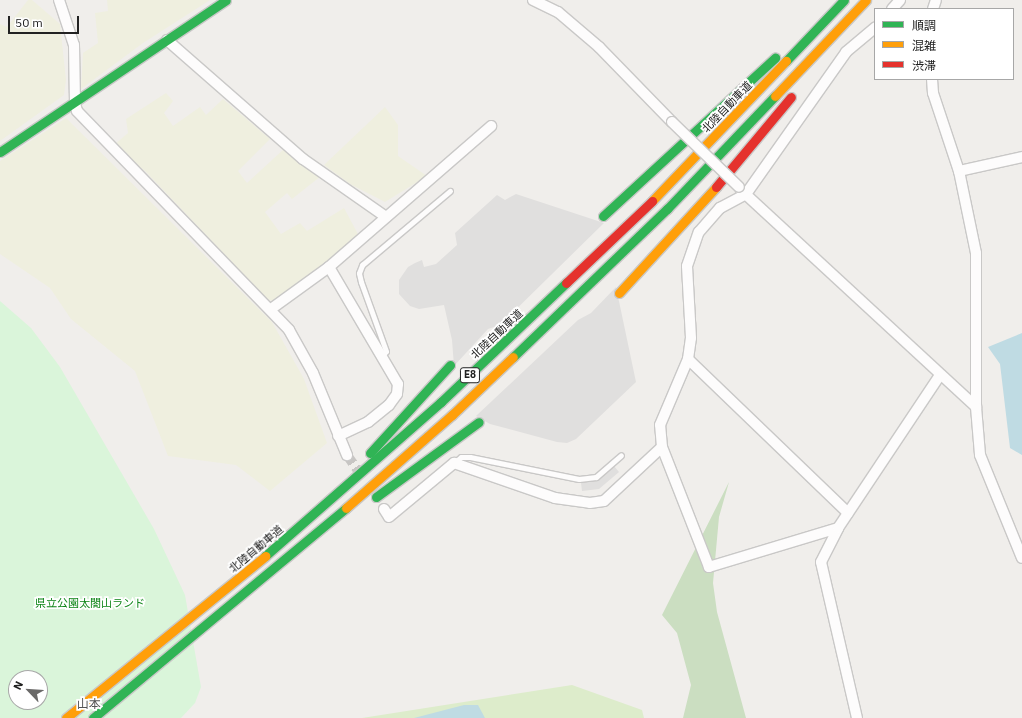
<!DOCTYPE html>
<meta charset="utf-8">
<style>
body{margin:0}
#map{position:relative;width:1022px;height:718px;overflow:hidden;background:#f0eeeb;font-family:"IBM Plex Sans","Noto Sans JP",sans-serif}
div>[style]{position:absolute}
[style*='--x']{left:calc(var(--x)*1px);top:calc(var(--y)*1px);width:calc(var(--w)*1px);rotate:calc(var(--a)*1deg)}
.farmland>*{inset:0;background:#efefdf}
.grass>*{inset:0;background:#ddeccb}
.forest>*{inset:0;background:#cbdec1}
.park>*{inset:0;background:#daf5da}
.parking>*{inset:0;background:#e0dfde}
.water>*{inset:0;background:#bfdbe3}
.street-tunnel>*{height:10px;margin-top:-5px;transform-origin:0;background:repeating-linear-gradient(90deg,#c7c5c3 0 10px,transparent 0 15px)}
.roads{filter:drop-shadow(1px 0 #c9c8c7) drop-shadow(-1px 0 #c9c8c7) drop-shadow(0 1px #c9c8c7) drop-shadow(0 -1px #c9c8c7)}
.lane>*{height:5px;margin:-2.5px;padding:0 2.5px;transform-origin:2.5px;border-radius:2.5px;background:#fdfcfc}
.street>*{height:10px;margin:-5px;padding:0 5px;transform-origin:5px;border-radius:5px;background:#fdfcfc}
.fast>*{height:9px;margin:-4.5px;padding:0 4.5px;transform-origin:4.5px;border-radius:4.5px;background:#30b455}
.slow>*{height:9px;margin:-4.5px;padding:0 4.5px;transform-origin:4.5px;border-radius:4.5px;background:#ff9f0a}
.jam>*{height:9px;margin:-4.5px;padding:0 4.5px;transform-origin:4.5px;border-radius:4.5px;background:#e5322d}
.bridges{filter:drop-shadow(1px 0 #c9c8c7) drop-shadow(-1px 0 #c9c8c7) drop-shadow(0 1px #c9c8c7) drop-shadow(0 -1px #c9c8c7)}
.street-bridge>*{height:10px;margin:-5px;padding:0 5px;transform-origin:5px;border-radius:5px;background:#fdfcfc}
span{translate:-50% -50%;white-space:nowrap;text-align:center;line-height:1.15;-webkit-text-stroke:3.5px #fff;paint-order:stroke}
.shield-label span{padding:1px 3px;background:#fff;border:1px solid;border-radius:3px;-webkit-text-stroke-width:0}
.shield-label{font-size:10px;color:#222;font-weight:700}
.street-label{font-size:11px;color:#222}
.park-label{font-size:11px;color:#0c8416}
.neighbourhood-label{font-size:12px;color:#555}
.legend{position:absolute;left:874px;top:8px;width:140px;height:72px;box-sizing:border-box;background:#fff;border:1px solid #a7a7a7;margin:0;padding:5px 7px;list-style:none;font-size:12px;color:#222}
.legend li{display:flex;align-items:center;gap:8px;height:20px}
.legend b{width:20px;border:1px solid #a7a7a7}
.north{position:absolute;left:8px;top:670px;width:40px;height:40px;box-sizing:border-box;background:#fff;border:1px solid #a7a7a7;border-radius:50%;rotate:295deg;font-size:11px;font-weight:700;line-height:16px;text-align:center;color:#222}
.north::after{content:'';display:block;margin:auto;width:14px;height:18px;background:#6a6968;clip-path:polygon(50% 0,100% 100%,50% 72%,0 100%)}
.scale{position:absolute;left:8px;top:16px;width:71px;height:18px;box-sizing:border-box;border:2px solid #222;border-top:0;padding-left:5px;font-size:12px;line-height:14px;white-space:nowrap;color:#222;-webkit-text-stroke:3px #fff;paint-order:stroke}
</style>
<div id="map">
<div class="farmland">
<div style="clip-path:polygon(28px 0,32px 0,60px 24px,66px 80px,64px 95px,0 141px,0 24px,7px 27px)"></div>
<div style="clip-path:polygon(107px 0,210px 0,143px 43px,81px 89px,83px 53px,98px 43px,95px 13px,108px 11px)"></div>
<div style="clip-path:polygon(166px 93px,173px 101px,164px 113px,173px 126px,200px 107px,206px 115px,223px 99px,270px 139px,238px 171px,247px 183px,284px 149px,321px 176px,292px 199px,287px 193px,265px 212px,281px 234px,300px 223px,307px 231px,344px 208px,359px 236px,327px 264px,275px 302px,267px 299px,146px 172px,114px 145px,128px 133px,126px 119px)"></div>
<div style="clip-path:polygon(385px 107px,398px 125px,398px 156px,427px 176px,385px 202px,350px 184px,324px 165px)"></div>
<div style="clip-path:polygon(66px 118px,272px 322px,304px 379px,327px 443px,270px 491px,236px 465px,168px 456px,135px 371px,71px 319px,50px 288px,0 254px,0 161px)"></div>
</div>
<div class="grass">
<div style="clip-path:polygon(572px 685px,642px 710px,644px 718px,362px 718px)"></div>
</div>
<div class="forest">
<div style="clip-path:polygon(729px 482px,719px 517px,713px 583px,717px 612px,746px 718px,683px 718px,691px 685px,677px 633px,662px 615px)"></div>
</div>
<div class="park">
<div style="clip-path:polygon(evenodd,0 301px,31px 328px,60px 367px,154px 529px,185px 595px,201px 687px,195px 703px,181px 718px,0 718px,0 301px,16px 678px,40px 678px,40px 702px,16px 702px,16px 678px)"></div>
</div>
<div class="parking">
<div style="clip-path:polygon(516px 194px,604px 223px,500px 325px,488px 329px,454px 366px,452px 340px,444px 305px,419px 309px,410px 306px,399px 294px,399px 280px,408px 267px,415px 263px,422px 260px,424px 267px,436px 264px,457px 245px,455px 233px,497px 195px,505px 200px)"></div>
<div style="clip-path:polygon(616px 287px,636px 382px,576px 439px,567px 443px,557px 442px,490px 424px,476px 416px,578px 320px,591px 313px)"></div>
<div style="clip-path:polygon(614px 466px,619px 472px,599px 489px,582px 491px,581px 483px,597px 480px)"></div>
</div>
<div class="water">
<div style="clip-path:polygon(1022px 333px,1022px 455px,1010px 448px,1000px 364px,988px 347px)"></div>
<div style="clip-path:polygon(464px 705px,478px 705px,485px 718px,414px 718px)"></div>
</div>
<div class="street-tunnel">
<div style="--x:347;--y:455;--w:28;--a:55"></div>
</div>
<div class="roads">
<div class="lane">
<div style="--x:382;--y:356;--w:6;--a:-51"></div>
<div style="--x:386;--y:351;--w:73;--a:-109.9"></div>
<div style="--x:361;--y:282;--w:9;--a:-103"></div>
<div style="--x:359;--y:273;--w:9;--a:-69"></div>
<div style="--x:362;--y:265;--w:115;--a:-40.1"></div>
<div style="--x:454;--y:463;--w:9;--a:-41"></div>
<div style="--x:461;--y:457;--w:9;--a:0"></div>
<div style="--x:470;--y:457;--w:111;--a:11.4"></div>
<div style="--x:579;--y:479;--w:17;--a:-7"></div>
<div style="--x:596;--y:477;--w:33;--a:-41"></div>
</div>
<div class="street">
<div style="--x:59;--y:0;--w:47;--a:71.6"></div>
<div style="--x:74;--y:45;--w:58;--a:89"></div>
<div style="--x:75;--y:103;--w:8;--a:76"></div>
<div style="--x:77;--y:111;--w:305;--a:45.9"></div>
<div style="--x:289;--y:330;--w:49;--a:60.8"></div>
<div style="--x:313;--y:373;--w:89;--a:67.5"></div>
<div style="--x:533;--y:0;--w:28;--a:26"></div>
<div style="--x:558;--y:12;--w:54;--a:40.5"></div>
<div style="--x:599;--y:47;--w:105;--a:45.8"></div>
<div style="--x:892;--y:9;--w:12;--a:-48"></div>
<div style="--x:933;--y:9;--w:9;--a:-72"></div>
<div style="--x:167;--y:40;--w:181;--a:41.2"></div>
<div style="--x:303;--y:159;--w:101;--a:34.9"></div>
<div style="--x:932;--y:79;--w:14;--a:86"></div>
<div style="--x:933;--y:93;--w:82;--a:71.6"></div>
<div style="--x:959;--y:171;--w:84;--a:78.3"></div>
<div style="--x:976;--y:253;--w:154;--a:90"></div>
<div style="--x:976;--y:407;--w:48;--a:85.2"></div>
<div style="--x:980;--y:455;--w:111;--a:67.8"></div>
<div style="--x:959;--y:171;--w:65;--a:-12.5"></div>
<div style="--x:741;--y:190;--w:320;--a:42.7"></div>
<div style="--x:329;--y:267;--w:136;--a:59.5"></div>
<div style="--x:398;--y:384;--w:10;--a:96"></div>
<div style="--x:397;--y:394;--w:14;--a:126"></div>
<div style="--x:389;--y:405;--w:27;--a:141"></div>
<div style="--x:368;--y:422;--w:33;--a:155"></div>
<div style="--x:271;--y:309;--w:72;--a:-35.9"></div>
<div style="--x:329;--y:267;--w:215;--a:-41"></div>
<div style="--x:688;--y:359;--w:222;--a:43.9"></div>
<div style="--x:384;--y:509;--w:9;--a:58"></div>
<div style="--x:389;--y:517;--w:85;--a:-39.7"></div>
<div style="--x:454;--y:463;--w:107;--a:19.1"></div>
<div style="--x:555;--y:498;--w:35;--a:8"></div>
<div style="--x:590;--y:503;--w:14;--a:-8"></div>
<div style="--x:604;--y:501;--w:79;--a:-43"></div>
<div style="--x:838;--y:528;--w:135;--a:163.2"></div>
<div style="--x:709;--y:567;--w:129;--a:-111.4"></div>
<div style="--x:662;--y:447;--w:22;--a:-95"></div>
<div style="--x:660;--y:425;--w:72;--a:-67"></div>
<div style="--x:688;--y:359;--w:21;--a:-82"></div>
<div style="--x:691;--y:338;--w:72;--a:-93.2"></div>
<div style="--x:687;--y:266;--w:36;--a:-71"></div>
<div style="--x:699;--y:232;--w:32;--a:-49"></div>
<div style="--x:720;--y:208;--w:30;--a:-28"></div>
<div style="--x:746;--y:194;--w:174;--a:-54.8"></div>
<div style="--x:846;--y:52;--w:38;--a:-40"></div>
<div style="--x:857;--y:718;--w:160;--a:-103"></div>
<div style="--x:821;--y:562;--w:38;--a:-63"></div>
<div style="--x:838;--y:528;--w:184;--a:-56.3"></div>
</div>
<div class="fast">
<div style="--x:786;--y:61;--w:84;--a:-46.4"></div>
<div style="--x:0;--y:152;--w:272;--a:-33.9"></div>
<div style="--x:603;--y:216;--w:234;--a:-42.6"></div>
<div style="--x:513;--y:357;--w:214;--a:-43.9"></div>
<div style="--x:667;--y:209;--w:156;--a:-46.3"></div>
<div style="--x:370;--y:453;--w:119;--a:-47.7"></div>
<div style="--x:376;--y:497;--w:127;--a:-36.1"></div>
<div style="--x:265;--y:556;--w:234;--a:-41.2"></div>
<div style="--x:441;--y:402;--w:173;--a:-43.6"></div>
<div style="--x:93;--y:718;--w:329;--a:-39.7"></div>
</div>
<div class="slow">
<div style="--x:775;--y:96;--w:132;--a:-46.5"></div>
<div style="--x:652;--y:201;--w:194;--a:-46.3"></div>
<div style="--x:619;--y:293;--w:144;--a:-47.5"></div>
<div style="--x:346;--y:508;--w:141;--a:-41.3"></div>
<div style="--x:452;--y:415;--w:84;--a:-43.6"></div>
<div style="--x:66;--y:718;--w:257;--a:-39.1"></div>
</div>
<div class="jam">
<div style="--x:716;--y:187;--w:117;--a:-50.2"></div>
<div style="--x:566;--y:283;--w:119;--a:-43.6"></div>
</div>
</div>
<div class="bridges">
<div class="street-bridge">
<div style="--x:672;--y:122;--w:93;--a:44.1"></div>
</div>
</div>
<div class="shield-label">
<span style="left:470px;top:375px">E8</span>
</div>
<div class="street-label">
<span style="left:727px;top:107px;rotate:-46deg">北陸自動車道</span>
<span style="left:497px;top:334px;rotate:-43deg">北陸自動車道</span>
<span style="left:256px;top:549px;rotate:-40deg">北陸自動車道</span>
</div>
<div class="park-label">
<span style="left:90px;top:603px">県立公園太閤山ランド</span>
</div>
<div class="neighbourhood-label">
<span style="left:89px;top:704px">山本</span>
</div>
<ul class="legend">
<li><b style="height:5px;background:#30b455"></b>順調</li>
<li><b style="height:5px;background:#ff9f0a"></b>混雑</li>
<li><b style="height:5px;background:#e5322d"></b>渋滞</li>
</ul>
<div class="north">N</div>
<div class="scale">50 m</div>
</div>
